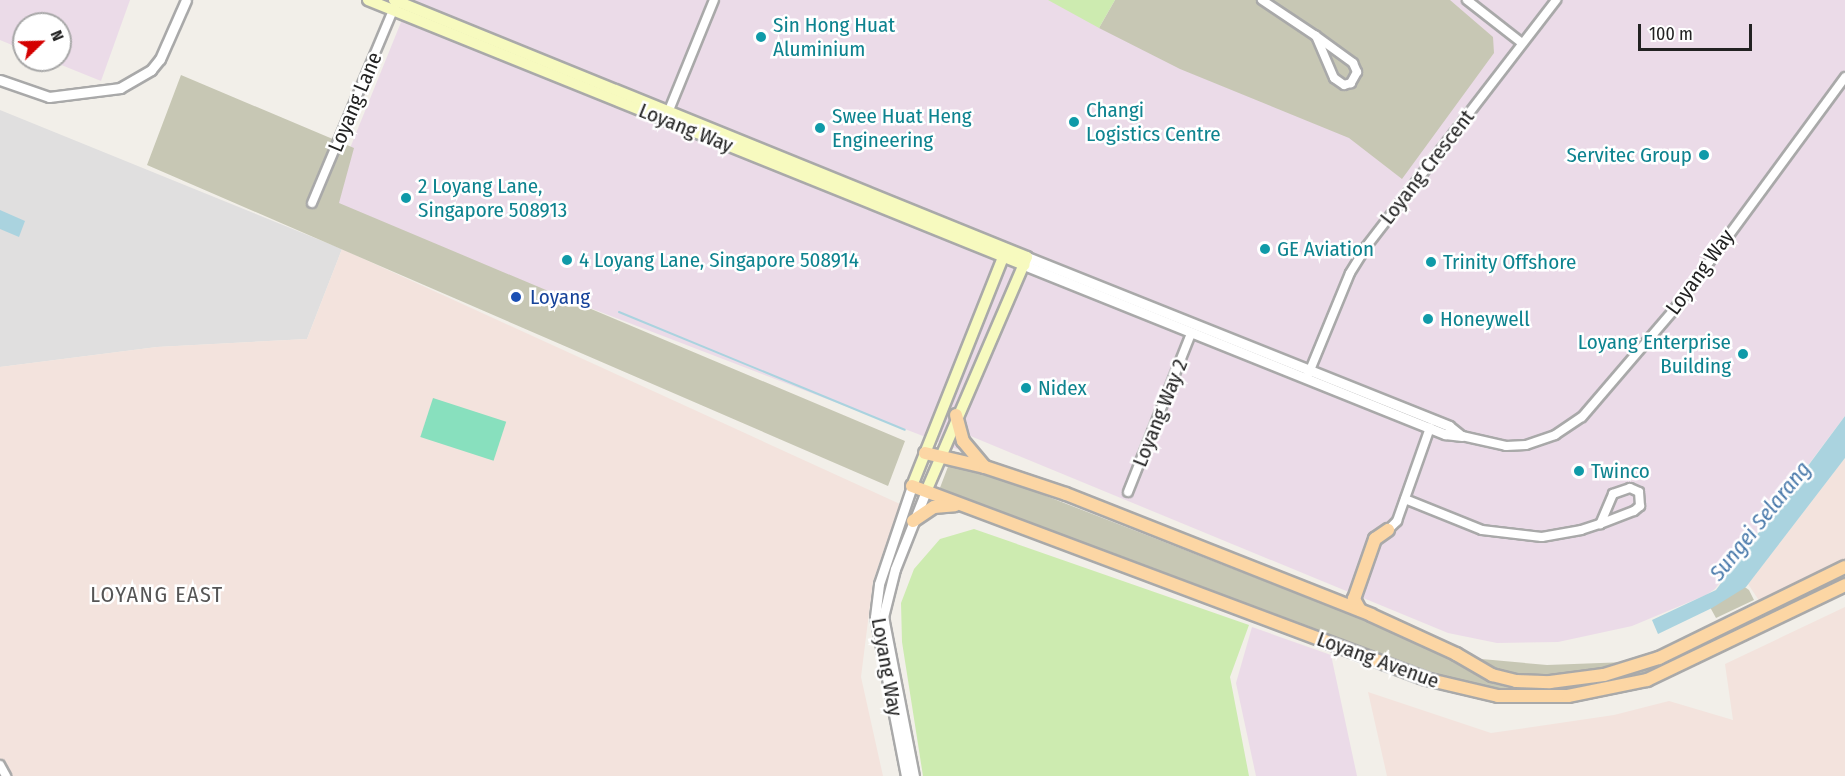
<!DOCTYPE html>
<style>
body{margin:0}
#map{position:relative;width:1845px;height:776px;overflow:hidden;background:#f2efe9;font-family:"Fira Sans Condensed",sans-serif}
div>[style]{position:absolute}
[style*='--x']{left:calc(var(--x)*1px);top:calc(var(--y)*1px);width:calc(var(--w)*1px);rotate:calc(var(--a)*1deg)}
.residential>*{inset:0;background:#e0dfdf}
.industrial>*{inset:0;background:#ebdbe8}
.military>*{inset:0;background:#f3e3dd}
.construction>*{inset:0;background:#c7c7b4}
.grass>*{inset:0;background:#cdebb0}
.pitch>*{inset:0;background:#88e0be;transform-origin:0 0}
.water>*{inset:0;background:#aad3df}
.stream>*{height:2px;margin:-1px;padding:0 1px;transform-origin:1px;border-radius:1px;background:#aad3df}
.roads{filter:drop-shadow(2px 0 #a9a9a9) drop-shadow(-2px 0 #a9a9a9) drop-shadow(0 2px #a9a9a9) drop-shadow(0 -2px #a9a9a9)}
.minor>*{height:8px;margin:-4px;padding:0 4px;transform-origin:4px;border-radius:4px;background:#fff}
.tertiary>*{height:9px;margin:-4.5px;padding:0 4.5px;transform-origin:4.5px;border-radius:4.5px;background:#fff}
.secondary>*{height:10px;margin:-5px;padding:0 5px;transform-origin:5px;border-radius:5px;background:#f7fabf}
.primary>*{height:12px;margin:-6px;padding:0 6px;transform-origin:6px;border-radius:6px;background:#fcd6a4}
.dots>*{width:16px;height:16px;translate:-50% -50%;box-sizing:border-box;border:3px solid #fff;border-radius:50%}
span{translate:-50% -50%;white-space:nowrap;text-align:center;line-height:1.15;-webkit-text-stroke:5px #fff;paint-order:stroke}
.culture-label{font-size:21px;color:#0d838f}
.left{translate:0 -50%;text-align:left}
.right{translate:-100% -50%;text-align:right}
.street-label{font-size:21px;color:#222}
.transit-label{font-size:21px;color:#164399}
.water-label{font-size:22px;color:#4a7aab;font-style:italic}
.neighbourhood-label{font-size:22px;color:#555;letter-spacing:1.5px}
.north{position:absolute;left:12px;top:12px;width:60px;height:60px;box-sizing:border-box;background:#fff;border:2px solid #a7a7a7;border-radius:50%;rotate:67deg;font-size:16px;font-weight:700;line-height:24px;text-align:center;color:#222}
.north::after{content:'';display:block;margin:auto;width:21px;height:27px;background:#d40000;clip-path:polygon(50% 0,100% 100%,50% 72%,0 100%)}
.scale{position:absolute;left:1638px;top:24px;width:114px;height:27px;box-sizing:border-box;border:3px solid #222;border-top:0;padding-left:8px;font-size:18px;line-height:21px;white-space:nowrap;color:#222;-webkit-text-stroke:4px #fff;paint-order:stroke}
</style>
<div id="map">
<div class="residential">
<div style="clip-path:polygon(0 110px,342px 249px,307px 339px,157px 347px,0 367px)"></div>
</div>
<div class="industrial">
<div style="clip-path:polygon(0 0,130px 0,101px 81px,49px 60px,60px 60px,60px 24px,24px 24px,24px 50px,0 40px)"></div>
<div style="clip-path:polygon(410px 0,1845px 0,1845px 416px,1715px 589px,1706px 595px,1632px 626px,1558px 642px,1497px 643px,1448px 633px,968px 435px,962px 451px,338px 211px,331px 195px)"></div>
<div style="clip-path:polygon(1252px 627px,1331px 655px,1357px 776px,1256px 776px,1236px 683px)"></div>
</div>
<div class="military">
<div style="clip-path:polygon(342px 249px,900px 504px,873px 581px,861px 677px,883px 776px,10px 776px,0 758px,0 367px,157px 347px,307px 339px)"></div>
<div style="clip-path:polygon(1845px 458px,1845px 561px,1760px 602px,1748px 584px)"></div>
<div style="clip-path:polygon(1845px 607px,1845px 776px,1387px 776px,1368px 692px,1491px 733px,1614px 715px,1669px 701px,1733px 720px,1725px 664px)"></div>
</div>
<div class="construction">
<div style="clip-path:polygon(1115px 0,1450px 0,1493px 37px,1494px 53px,1402px 179px,1349px 138px,1180px 69px,1099px 28px)"></div>
<div style="clip-path:polygon(181px 75px,354px 148px,339px 203px,905px 441px,888px 486px,147px 165px)"></div>
<div style="clip-path:polygon(949px 464px,1013px 483px,1459px 657px,1547px 665px,1654px 661px,1648px 675px,1554px 693px,1495px 690px,1411px 669px,1075px 540px,938px 493px)"></div>
<div style="clip-path:polygon(1729px 576px,1749px 590px,1754px 600px,1716px 618px,1705px 598px,1719px 592px)"></div>
</div>
<div class="grass">
<div style="clip-path:polygon(1048px 0,1115px 0,1099px 28px)"></div>
<div style="clip-path:polygon(974px 529px,1249px 625px,1230px 677px,1249px 776px,923px 776px,902px 642px,901px 603px,914px 569px,940px 539px)"></div>
</div>
<div class="pitch">
<div style="left:433px;top:398px;width:77px;height:41px;rotate:18deg"></div>
</div>
<div class="water">
<div style="clip-path:polygon(0 210px,25px 221px,19px 237px,0 229px)"></div>
<div style="clip-path:polygon(1845px 416px,1845px 458px,1746px 587px,1712px 608px,1658px 634px,1652px 620px,1716px 590px)"></div>
</div>
<div class="stream">
<div style="--x:619;--y:312;--w:309;--a:22.4"></div>
</div>
<div class="roads">
<div class="minor">
<div style="--x:1262;--y:0;--w:65;--a:33.7"></div>
<div style="--x:1316;--y:36;--w:46;--a:36.1"></div>
<div style="--x:1353;--y:63;--w:10;--a:66"></div>
<div style="--x:1357;--y:72;--w:13;--a:119"></div>
<div style="--x:1351;--y:83;--w:7;--a:164"></div>
<div style="--x:1344;--y:85;--w:12;--a:-145"></div>
<div style="--x:1334;--y:78;--w:46;--a:-113.2"></div>
<div style="--x:1467;--y:0;--w:70;--a:38"></div>
<div style="--x:667;--y:115;--w:124;--a:-67.8"></div>
<div style="--x:312;--y:203;--w:214;--a:-67.2"></div>
<div style="--x:1308;--y:375;--w:110;--a:-67.6"></div>
<div style="--x:1350;--y:273;--w:31;--a:-58"></div>
<div style="--x:1366;--y:247;--w:312;--a:-52.4"></div>
<div style="--x:1462;--y:436;--w:45;--a:12.8"></div>
<div style="--x:1506;--y:446;--w:20;--a:-3"></div>
<div style="--x:1526;--y:445;--w:31;--a:-19"></div>
<div style="--x:1555;--y:435;--w:32;--a:-34"></div>
<div style="--x:1582;--y:417;--w:146;--a:-49.4"></div>
<div style="--x:1677;--y:306;--w:284;--a:-53.7"></div>
<div style="--x:1128;--y:492;--w:170;--a:-68.3"></div>
<div style="--x:1405;--y:499;--w:83;--a:21.9"></div>
<div style="--x:1482;--y:530;--w:60;--a:6.7"></div>
<div style="--x:1542;--y:537;--w:40;--a:-10"></div>
<div style="--x:1581;--y:530;--w:20;--a:-18"></div>
<div style="--x:1600;--y:524;--w:36;--a:-21"></div>
<div style="--x:1634;--y:511;--w:8;--a:-40"></div>
<div style="--x:1640;--y:506;--w:14;--a:-94"></div>
<div style="--x:1639;--y:492;--w:10;--a:-156"></div>
<div style="--x:1630;--y:488;--w:18;--a:161"></div>
<div style="--x:1613;--y:494;--w:33;--a:113"></div>
<div style="--x:1388;--y:530;--w:13;--a:-45"></div>
<div style="--x:1397;--y:521;--w:99;--a:-70.5"></div>
<div style="--x:0;--y:765;--w:13;--a:61"></div>
</div>
<div class="tertiary">
<div style="--x:0;--y:80;--w:52;--a:19.1"></div>
<div style="--x:49;--y:97;--w:72;--a:-7.2"></div>
<div style="--x:120;--y:88;--w:36;--a:-30"></div>
<div style="--x:151;--y:70;--w:14;--a:-51"></div>
<div style="--x:160;--y:59;--w:64;--a:-66.2"></div>
<div style="--x:1027;--y:257;--w:455;--a:21.8"></div>
<div style="--x:1449;--y:426;--w:14;--a:39"></div>
<div style="--x:1024;--y:265;--w:454;--a:21.9"></div>
<div style="--x:1445;--y:434;--w:17;--a:7"></div>
<div style="--x:906;--y:776;--w:162;--a:-101"></div>
<div style="--x:875;--y:617;--w:33;--a:-83"></div>
<div style="--x:879;--y:584;--w:103;--a:-71.4"></div>
<div style="--x:914;--y:776;--w:162;--a:-101"></div>
<div style="--x:883;--y:617;--w:49;--a:-76"></div>
<div style="--x:895;--y:569;--w:84;--a:-68.3"></div>
</div>
<div class="secondary">
<div style="--x:368;--y:0;--w:708;--a:22"></div>
<div style="--x:394;--y:0;--w:683;--a:22.1"></div>
<div style="--x:1027;--y:257;--w:255;--a:113.3"></div>
<div style="--x:912;--y:486;--w:252;--a:-68.3"></div>
</div>
<div class="primary">
<div style="--x:956;--y:415;--w:27;--a:75"></div>
<div style="--x:963;--y:441;--w:34;--a:50"></div>
<div style="--x:925;--y:453;--w:62;--a:13.1"></div>
<div style="--x:985;--y:467;--w:85;--a:18.4"></div>
<div style="--x:1066;--y:494;--w:328;--a:21.6"></div>
<div style="--x:1371;--y:615;--w:94;--a:24.6"></div>
<div style="--x:1456;--y:654;--w:42;--a:30.3"></div>
<div style="--x:1492;--y:675;--w:25;--a:14"></div>
<div style="--x:1516;--y:681;--w:34;--a:2"></div>
<div style="--x:1550;--y:682;--w:54;--a:-7.4"></div>
<div style="--x:1604;--y:675;--w:58;--a:-17.2"></div>
<div style="--x:1659;--y:658;--w:207;--a:-26.1"></div>
<div style="--x:912;--y:486;--w:549;--a:20.58"></div>
<div style="--x:1426;--y:679;--w:74;--a:13.3"></div>
<div style="--x:1498;--y:696;--w:70;--a:0"></div>
<div style="--x:1568;--y:696;--w:81;--a:-11.4"></div>
<div style="--x:1647;--y:680;--w:220;--a:-25.6"></div>
<div style="--x:913;--y:521;--w:25;--a:-34"></div>
<div style="--x:934;--y:507;--w:21;--a:-5"></div>
<div style="--x:1360;--y:610;--w:13;--a:-119"></div>
<div style="--x:1354;--y:599;--w:64;--a:-70.7"></div>
<div style="--x:1375;--y:539;--w:16;--a:-35"></div>
</div>
</div>
<div class="dots">
<div style="left:761px;top:37px;background:#0f9aa8"></div>
<div style="left:1074px;top:122px;background:#0f9aa8"></div>
<div style="left:820px;top:128px;background:#0f9aa8"></div>
<div style="left:1704px;top:155px;background:#0f9aa8"></div>
<div style="left:406px;top:198px;background:#0f9aa8"></div>
<div style="left:1265px;top:249px;background:#0f9aa8"></div>
<div style="left:567px;top:260px;background:#0f9aa8"></div>
<div style="left:1431px;top:262px;background:#0f9aa8"></div>
<div style="left:516px;top:297px;background:#1a4fb4"></div>
<div style="left:1428px;top:319px;background:#0f9aa8"></div>
<div style="left:1743px;top:354px;background:#0f9aa8"></div>
<div style="left:1026px;top:388px;background:#0f9aa8"></div>
<div style="left:1579px;top:471px;background:#0f9aa8"></div>
</div>
<div class="culture-label">
<span class="left" style="left:773px;top:37px">Sin Hong Huat<br>Aluminium</span>
<span class="left" style="left:1086px;top:122px">Changi<br>Logistics Centre</span>
<span class="left" style="left:832px;top:128px">Swee Huat Heng<br>Engineering</span>
<span class="right" style="left:1692px;top:155px">Servitec Group</span>
<span class="left" style="left:418px;top:198px">2 Loyang Lane,<br>Singapore 508913</span>
<span class="left" style="left:1277px;top:249px">GE Aviation</span>
<span class="left" style="left:579px;top:260px">4 Loyang Lane, Singapore 508914</span>
<span class="left" style="left:1443px;top:262px">Trinity Offshore</span>
<span class="left" style="left:1440px;top:319px">Honeywell</span>
<span class="right" style="left:1731px;top:354px">Loyang Enterprise<br>Building</span>
<span class="left" style="left:1038px;top:388px">Nidex</span>
<span class="left" style="left:1591px;top:471px">Twinco</span>
</div>
<div class="street-label">
<span style="left:355px;top:102px;rotate:-67deg">Loyang Lane</span>
<span style="left:686px;top:128px;rotate:22deg">Loyang Way</span>
<span style="left:1427px;top:167px;rotate:-52deg">Loyang Crescent</span>
<span style="left:1700px;top:272px;rotate:-54deg">Loyang Way</span>
<span style="left:1160px;top:413px;rotate:-68deg">Loyang Way 2</span>
<span style="left:1378px;top:660px;rotate:20deg">Loyang Avenue</span>
<span style="left:887px;top:667px;rotate:80deg">Loyang Way</span>
</div>
<div class="transit-label">
<span class="left" style="left:530px;top:297px">Loyang</span>
</div>
<div class="water-label">
<span style="left:1760px;top:521px;rotate:-51deg">Sungei Selarang</span>
</div>
<div class="neighbourhood-label">
<span style="left:157px;top:595px">LOYANG EAST</span>
</div>
<div class="north">N</div>
<div class="scale">100 m</div>
</div>
